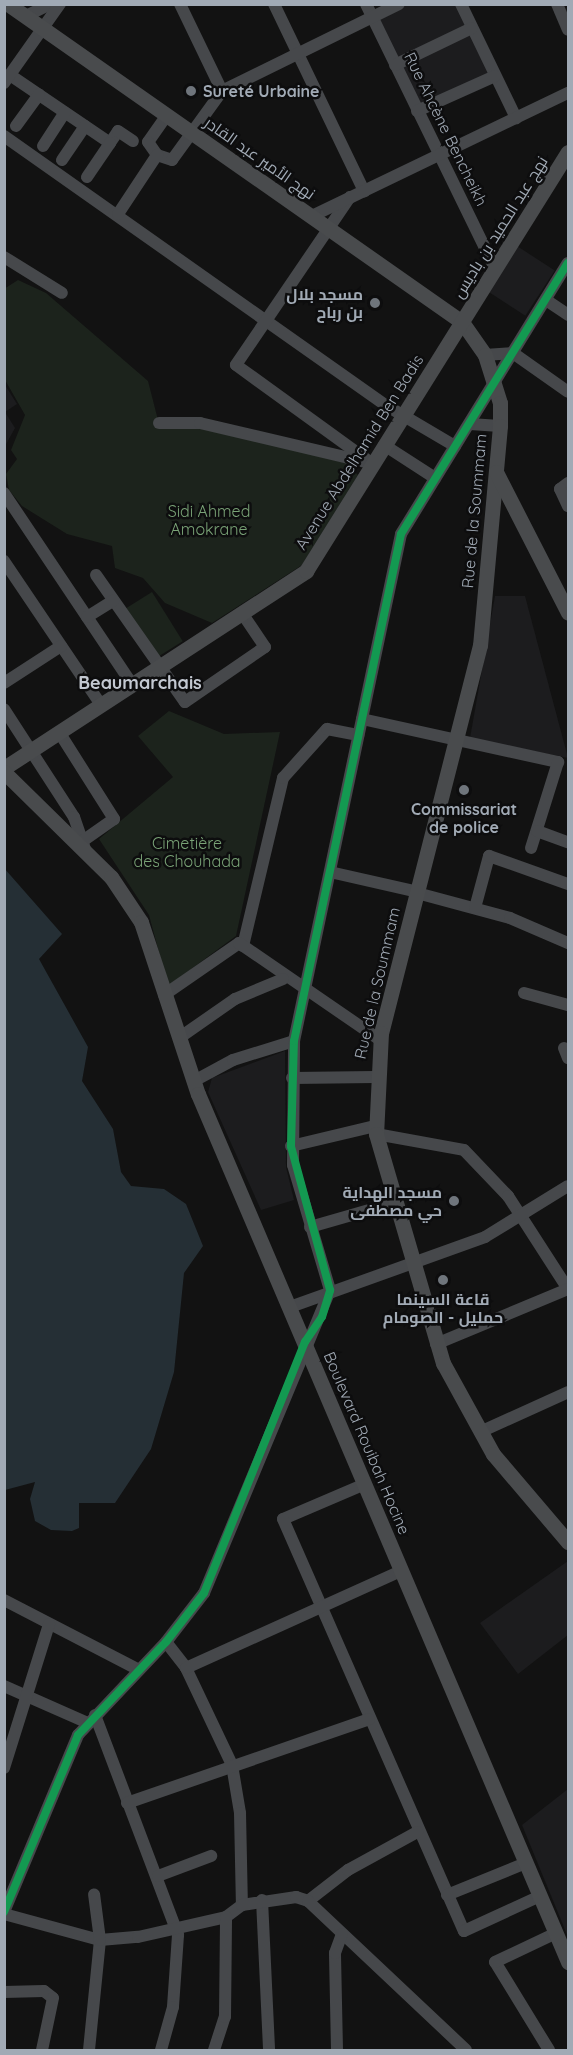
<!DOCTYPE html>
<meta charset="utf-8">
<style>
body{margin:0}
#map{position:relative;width:573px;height:2055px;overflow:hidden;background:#121212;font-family:Quicksand,Cairo,sans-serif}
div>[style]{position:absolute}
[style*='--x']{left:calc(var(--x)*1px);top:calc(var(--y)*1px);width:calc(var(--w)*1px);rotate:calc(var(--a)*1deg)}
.built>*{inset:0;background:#1c1c1e;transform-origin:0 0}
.green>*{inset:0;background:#1c231c;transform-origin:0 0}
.water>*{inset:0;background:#252f35}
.minor>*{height:12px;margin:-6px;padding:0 6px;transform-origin:6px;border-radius:6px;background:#46484b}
.major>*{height:15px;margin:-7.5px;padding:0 7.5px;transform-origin:7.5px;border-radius:7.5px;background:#494b4d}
.cycleway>*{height:8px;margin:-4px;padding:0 4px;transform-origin:4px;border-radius:4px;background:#139951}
.dots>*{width:16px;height:16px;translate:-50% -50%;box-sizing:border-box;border:3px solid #0d0d0e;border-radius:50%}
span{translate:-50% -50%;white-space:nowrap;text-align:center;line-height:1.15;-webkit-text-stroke:5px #0d0d0e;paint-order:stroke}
.poi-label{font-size:16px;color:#a1aab5;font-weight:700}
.left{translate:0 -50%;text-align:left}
.right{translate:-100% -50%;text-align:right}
.street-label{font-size:16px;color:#a1aab5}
.park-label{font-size:16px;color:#79a276}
.neighbourhood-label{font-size:18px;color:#c3c8d1;font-weight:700}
.frame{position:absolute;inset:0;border:6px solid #a1aab5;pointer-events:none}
</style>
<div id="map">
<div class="built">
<div style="clip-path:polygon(406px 5px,458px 5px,491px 73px,420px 109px,376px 19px)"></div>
<div style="left:517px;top:246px;width:45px;height:54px;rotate:33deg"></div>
<div style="clip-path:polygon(5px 385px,17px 404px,5px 412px,15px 428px,5px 446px)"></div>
<div style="clip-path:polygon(495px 596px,525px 596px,568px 758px,470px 738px)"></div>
<div style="clip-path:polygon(285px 1051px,286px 1167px,294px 1200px,261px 1210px,208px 1092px,212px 1078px)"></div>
<div style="clip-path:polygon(568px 1561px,568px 1635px,518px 1674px,480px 1623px)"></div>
<div style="clip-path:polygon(568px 1789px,568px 1937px,522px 1825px)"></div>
</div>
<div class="green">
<div style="clip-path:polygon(18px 280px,46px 293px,148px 381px,160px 428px,199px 427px,346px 463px,358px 475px,302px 565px,212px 623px,165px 603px,143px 578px,115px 568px,112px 546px,67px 534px,22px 506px,9px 490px,6px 474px,17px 459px,11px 450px,25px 415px,5px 380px,4px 289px)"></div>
<div style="left:152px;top:592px;width:58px;height:32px;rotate:58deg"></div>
<div style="clip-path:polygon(169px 711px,224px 734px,280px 732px,236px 936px,168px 986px,149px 915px,99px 839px,173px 777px,138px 736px)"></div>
</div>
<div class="water">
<div style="clip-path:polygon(4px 868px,62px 934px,39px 959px,88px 1047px,82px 1081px,113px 1129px,121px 1172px,131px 1186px,164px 1189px,186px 1204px,203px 1246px,184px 1273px,174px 1372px,151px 1449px,115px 1503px,79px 1503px,79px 1528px,72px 1531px,51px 1530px,35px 1521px,30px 1499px,35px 1482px,5px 1490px)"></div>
</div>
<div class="minor">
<div style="--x:180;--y:4;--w:97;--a:64.2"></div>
<div style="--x:274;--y:4;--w:208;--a:64.3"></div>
<div style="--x:366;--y:4;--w:295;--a:64"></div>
<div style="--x:461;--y:4;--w:127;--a:64.2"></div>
<div style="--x:557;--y:4;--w:28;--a:67"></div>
<div style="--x:26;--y:16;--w:28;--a:-26"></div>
<div style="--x:395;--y:65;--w:85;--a:-25.7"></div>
<div style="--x:10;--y:75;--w:121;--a:34.2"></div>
<div style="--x:110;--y:143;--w:14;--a:-56"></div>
<div style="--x:118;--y:131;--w:18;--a:34"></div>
<div style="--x:4;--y:83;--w:97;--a:-54.7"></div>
<div style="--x:417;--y:111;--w:85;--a:-24.2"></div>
<div style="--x:167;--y:115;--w:33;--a:125"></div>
<div style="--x:148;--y:142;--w:16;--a:55"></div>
<div style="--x:157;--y:155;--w:16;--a:18"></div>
<div style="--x:172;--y:160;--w:85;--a:-54.1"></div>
<div style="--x:222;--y:91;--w:197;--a:-26.2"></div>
<div style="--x:16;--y:126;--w:39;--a:-54"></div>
<div style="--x:4;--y:136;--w:469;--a:35.2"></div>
<div style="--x:387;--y:406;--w:79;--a:30.5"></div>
<div style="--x:43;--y:146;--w:40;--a:-57.1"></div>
<div style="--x:62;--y:160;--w:41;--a:-55.9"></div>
<div style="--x:87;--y:177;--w:41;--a:-55.9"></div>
<div style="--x:350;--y:197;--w:203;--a:124.2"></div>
<div style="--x:236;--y:365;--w:169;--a:35.9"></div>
<div style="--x:118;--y:214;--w:71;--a:-56.5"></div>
<div style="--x:312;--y:216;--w:284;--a:-25.7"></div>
<div style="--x:4;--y:257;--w:68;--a:31.8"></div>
<div style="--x:546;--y:300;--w:27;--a:34"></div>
<div style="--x:485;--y:355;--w:28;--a:-4"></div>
<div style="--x:513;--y:353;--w:67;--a:35.3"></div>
<div style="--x:159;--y:423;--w:41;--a:0"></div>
<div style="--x:200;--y:423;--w:171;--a:13.2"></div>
<div style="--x:470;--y:424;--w:30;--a:4"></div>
<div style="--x:384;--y:445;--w:61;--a:32.9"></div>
<div style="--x:568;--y:483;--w:10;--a:143"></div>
<div style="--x:560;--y:489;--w:19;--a:65"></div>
<div style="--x:4;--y:493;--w:230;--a:56.2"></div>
<div style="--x:4;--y:561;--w:174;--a:56"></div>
<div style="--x:96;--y:575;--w:155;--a:55"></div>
<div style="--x:185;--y:702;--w:97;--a:-34.5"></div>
<div style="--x:265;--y:647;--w:41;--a:-124.1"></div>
<div style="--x:87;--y:617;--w:31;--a:-32"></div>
<div style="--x:4;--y:683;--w:68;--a:-33"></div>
<div style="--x:4;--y:709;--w:129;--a:57.1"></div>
<div style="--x:74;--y:817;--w:37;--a:71"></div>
<div style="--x:362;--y:719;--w:201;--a:12.4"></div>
<div style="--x:558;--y:762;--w:90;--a:107.4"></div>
<div style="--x:59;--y:732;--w:103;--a:57.7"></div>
<div style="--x:114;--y:819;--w:37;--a:145"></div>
<div style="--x:537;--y:831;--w:33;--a:20"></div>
<div style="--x:330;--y:872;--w:90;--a:12.8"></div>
<div style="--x:417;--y:893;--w:96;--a:15"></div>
<div style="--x:510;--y:918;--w:63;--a:23.3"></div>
<div style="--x:475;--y:908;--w:54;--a:-74.9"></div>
<div style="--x:489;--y:856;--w:84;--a:19.5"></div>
<div style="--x:243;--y:946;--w:173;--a:-76.6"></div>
<div style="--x:283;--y:778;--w:66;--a:-48.1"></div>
<div style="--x:327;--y:729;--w:32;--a:11"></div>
<div style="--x:524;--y:993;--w:46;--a:15.3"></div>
<div style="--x:164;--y:995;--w:91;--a:-34.7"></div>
<div style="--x:239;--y:943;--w:171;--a:34.5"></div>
<div style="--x:179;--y:1038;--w:68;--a:-34.9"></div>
<div style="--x:235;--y:999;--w:52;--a:-22.6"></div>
<div style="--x:564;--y:1048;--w:11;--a:68"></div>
<div style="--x:292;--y:1078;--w:83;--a:-0.7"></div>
<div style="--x:194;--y:1081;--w:44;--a:-28.3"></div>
<div style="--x:233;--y:1060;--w:64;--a:-17.3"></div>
<div style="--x:376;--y:1134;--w:89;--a:10.3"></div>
<div style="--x:464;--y:1150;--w:64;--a:46.3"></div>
<div style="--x:508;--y:1196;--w:111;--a:57.2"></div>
<div style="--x:291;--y:1146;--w:86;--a:-13.4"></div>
<div style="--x:310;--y:1227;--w:86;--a:-16.1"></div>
<div style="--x:330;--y:1290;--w:130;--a:-106.5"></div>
<div style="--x:293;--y:1165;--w:124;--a:-89.5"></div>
<div style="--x:294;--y:1041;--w:518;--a:-78.08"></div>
<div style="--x:401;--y:534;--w:318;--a:-58.4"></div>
<div style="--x:290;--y:1307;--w:207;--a:-19.7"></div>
<div style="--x:485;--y:1237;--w:97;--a:-31.6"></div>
<div style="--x:436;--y:1344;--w:143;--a:-22.6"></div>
<div style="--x:480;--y:1432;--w:97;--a:-24.4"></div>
<div style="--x:365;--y:1484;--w:89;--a:156.9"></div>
<div style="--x:283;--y:1519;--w:450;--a:66.3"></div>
<div style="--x:464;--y:1931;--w:84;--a:-24.7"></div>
<div style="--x:4;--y:1600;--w:152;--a:27.4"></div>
<div style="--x:166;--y:1642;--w:33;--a:52"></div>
<div style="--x:186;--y:1668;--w:107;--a:64.6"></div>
<div style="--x:232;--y:1765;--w:49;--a:80.5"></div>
<div style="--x:240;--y:1813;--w:92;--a:88.8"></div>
<div style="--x:186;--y:1668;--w:236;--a:-24.3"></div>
<div style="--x:4;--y:1686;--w:92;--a:23.8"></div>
<div style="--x:95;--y:1715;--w:235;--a:69.3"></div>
<div style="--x:178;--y:1935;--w:72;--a:94"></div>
<div style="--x:173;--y:2007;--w:45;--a:105.6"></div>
<div style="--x:4;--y:1768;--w:151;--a:-72.6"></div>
<div style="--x:127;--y:1803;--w:256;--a:-19.1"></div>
<div style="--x:158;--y:1876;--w:57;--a:-20.7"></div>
<div style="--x:447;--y:1895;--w:85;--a:-22.1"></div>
<div style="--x:262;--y:1900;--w:150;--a:87.3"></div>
<div style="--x:308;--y:1901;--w:51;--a:-37.8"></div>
<div style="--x:348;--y:1870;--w:79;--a:-28.8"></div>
<div style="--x:4;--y:1912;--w:192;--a:-67.3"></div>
<div style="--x:78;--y:1735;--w:128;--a:-46.6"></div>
<div style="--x:166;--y:1642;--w:62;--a:-52.2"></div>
<div style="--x:204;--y:1593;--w:328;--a:-67.4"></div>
<div style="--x:4;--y:1914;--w:99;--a:15.2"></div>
<div style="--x:100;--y:1940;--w:38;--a:-5"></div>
<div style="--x:138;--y:1937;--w:90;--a:-12.8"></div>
<div style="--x:226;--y:1917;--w:20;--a:-37"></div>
<div style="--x:242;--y:1905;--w:55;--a:-8.4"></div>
<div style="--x:296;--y:1897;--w:13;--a:18"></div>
<div style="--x:308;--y:1901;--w:217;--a:43.3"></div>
<div style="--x:4;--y:1992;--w:40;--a:-1.4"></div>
<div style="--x:44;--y:1991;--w:11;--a:38"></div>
<div style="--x:53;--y:1998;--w:53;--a:101.9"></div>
<div style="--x:89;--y:2050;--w:111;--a:-84.3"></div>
<div style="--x:100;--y:1940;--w:46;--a:-97.4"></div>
<div style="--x:214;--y:2050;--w:35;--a:-72"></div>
<div style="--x:225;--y:2017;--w:100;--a:-89.4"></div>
<div style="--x:337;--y:2050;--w:97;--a:-91.2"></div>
<div style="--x:335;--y:1953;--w:20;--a:-70"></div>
<div style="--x:549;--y:2050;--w:103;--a:-121.5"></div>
<div style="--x:495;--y:1962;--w:68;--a:-25.4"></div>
</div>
<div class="major">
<div style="--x:8;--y:4;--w:554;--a:35.01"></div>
<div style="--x:462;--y:322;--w:40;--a:55.1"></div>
<div style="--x:485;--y:355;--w:50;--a:72.6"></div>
<div style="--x:500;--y:403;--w:23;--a:90"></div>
<div style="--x:500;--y:426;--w:220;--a:95.2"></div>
<div style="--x:480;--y:645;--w:400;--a:104.3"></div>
<div style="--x:381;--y:1033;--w:101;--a:92.8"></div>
<div style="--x:376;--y:1134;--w:239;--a:73.7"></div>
<div style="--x:443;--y:1363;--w:104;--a:61.2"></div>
<div style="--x:493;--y:1454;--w:116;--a:49.6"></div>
<div style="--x:496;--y:472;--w:158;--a:62.9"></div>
<div style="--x:4;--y:768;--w:361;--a:-33.1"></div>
<div style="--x:306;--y:571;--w:494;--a:-58"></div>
<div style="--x:4;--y:772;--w:150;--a:44.5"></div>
<div style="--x:111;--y:877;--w:54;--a:56.3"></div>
<div style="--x:141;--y:922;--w:181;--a:71.7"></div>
<div style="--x:198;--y:1094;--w:944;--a:66.91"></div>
</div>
<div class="cycleway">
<div style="--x:4;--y:1912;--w:192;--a:-67.3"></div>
<div style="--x:78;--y:1735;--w:128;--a:-46.6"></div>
<div style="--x:166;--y:1642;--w:62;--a:-52.2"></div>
<div style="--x:204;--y:1593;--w:271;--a:-68.1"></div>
<div style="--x:305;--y:1342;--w:30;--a:-56"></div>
<div style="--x:322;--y:1317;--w:28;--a:-73"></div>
<div style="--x:330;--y:1290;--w:149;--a:-105.2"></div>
<div style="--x:291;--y:1146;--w:105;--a:-88.4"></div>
<div style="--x:294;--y:1041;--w:518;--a:-78.08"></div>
<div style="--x:401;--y:534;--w:318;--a:-58.4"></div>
</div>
<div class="dots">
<div style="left:191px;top:91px;background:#6f757c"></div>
<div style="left:375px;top:303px;background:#6f757c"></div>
<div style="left:464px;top:790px;background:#6f757c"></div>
<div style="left:454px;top:1201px;background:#6f757c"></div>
<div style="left:443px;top:1280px;background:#6f757c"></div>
</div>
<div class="poi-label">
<span class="left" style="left:203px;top:91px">Sureté Urbaine</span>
<span class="right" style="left:363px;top:303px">مسجد بلال<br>بن رباح</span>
<span style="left:464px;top:818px">Commissariat<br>de police</span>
<span class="right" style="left:442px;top:1201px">مسجد الهداية<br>حي مصطفى</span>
<span style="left:443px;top:1308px">قاعة السينما<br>حمليل - الصومام</span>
</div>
<div class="street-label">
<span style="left:446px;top:129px;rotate:64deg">Rue Ahcène Bencheikh</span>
<span style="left:260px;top:158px;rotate:35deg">نهج الأمير عبد القادر</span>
<span style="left:500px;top:227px;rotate:-58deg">نهج عبد الحميد بن باديس</span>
<span style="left:359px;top:452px;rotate:-58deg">Avenue Abdelhamid Ben Badis</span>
<span style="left:474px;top:511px;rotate:-85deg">Rue de la Soummam</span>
<span style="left:377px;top:983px;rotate:-77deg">Rue de la Soummam</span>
<span style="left:367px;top:1443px;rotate:67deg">Boulevard Rouibah Hocine</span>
</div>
<div class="park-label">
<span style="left:209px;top:520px">Sidi Ahmed<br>Amokrane</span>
<span style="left:187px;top:852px">Cimetière<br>des Chouhada</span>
</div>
<div class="neighbourhood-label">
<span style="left:140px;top:683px">Beaumarchais</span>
</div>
<div class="frame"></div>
</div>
